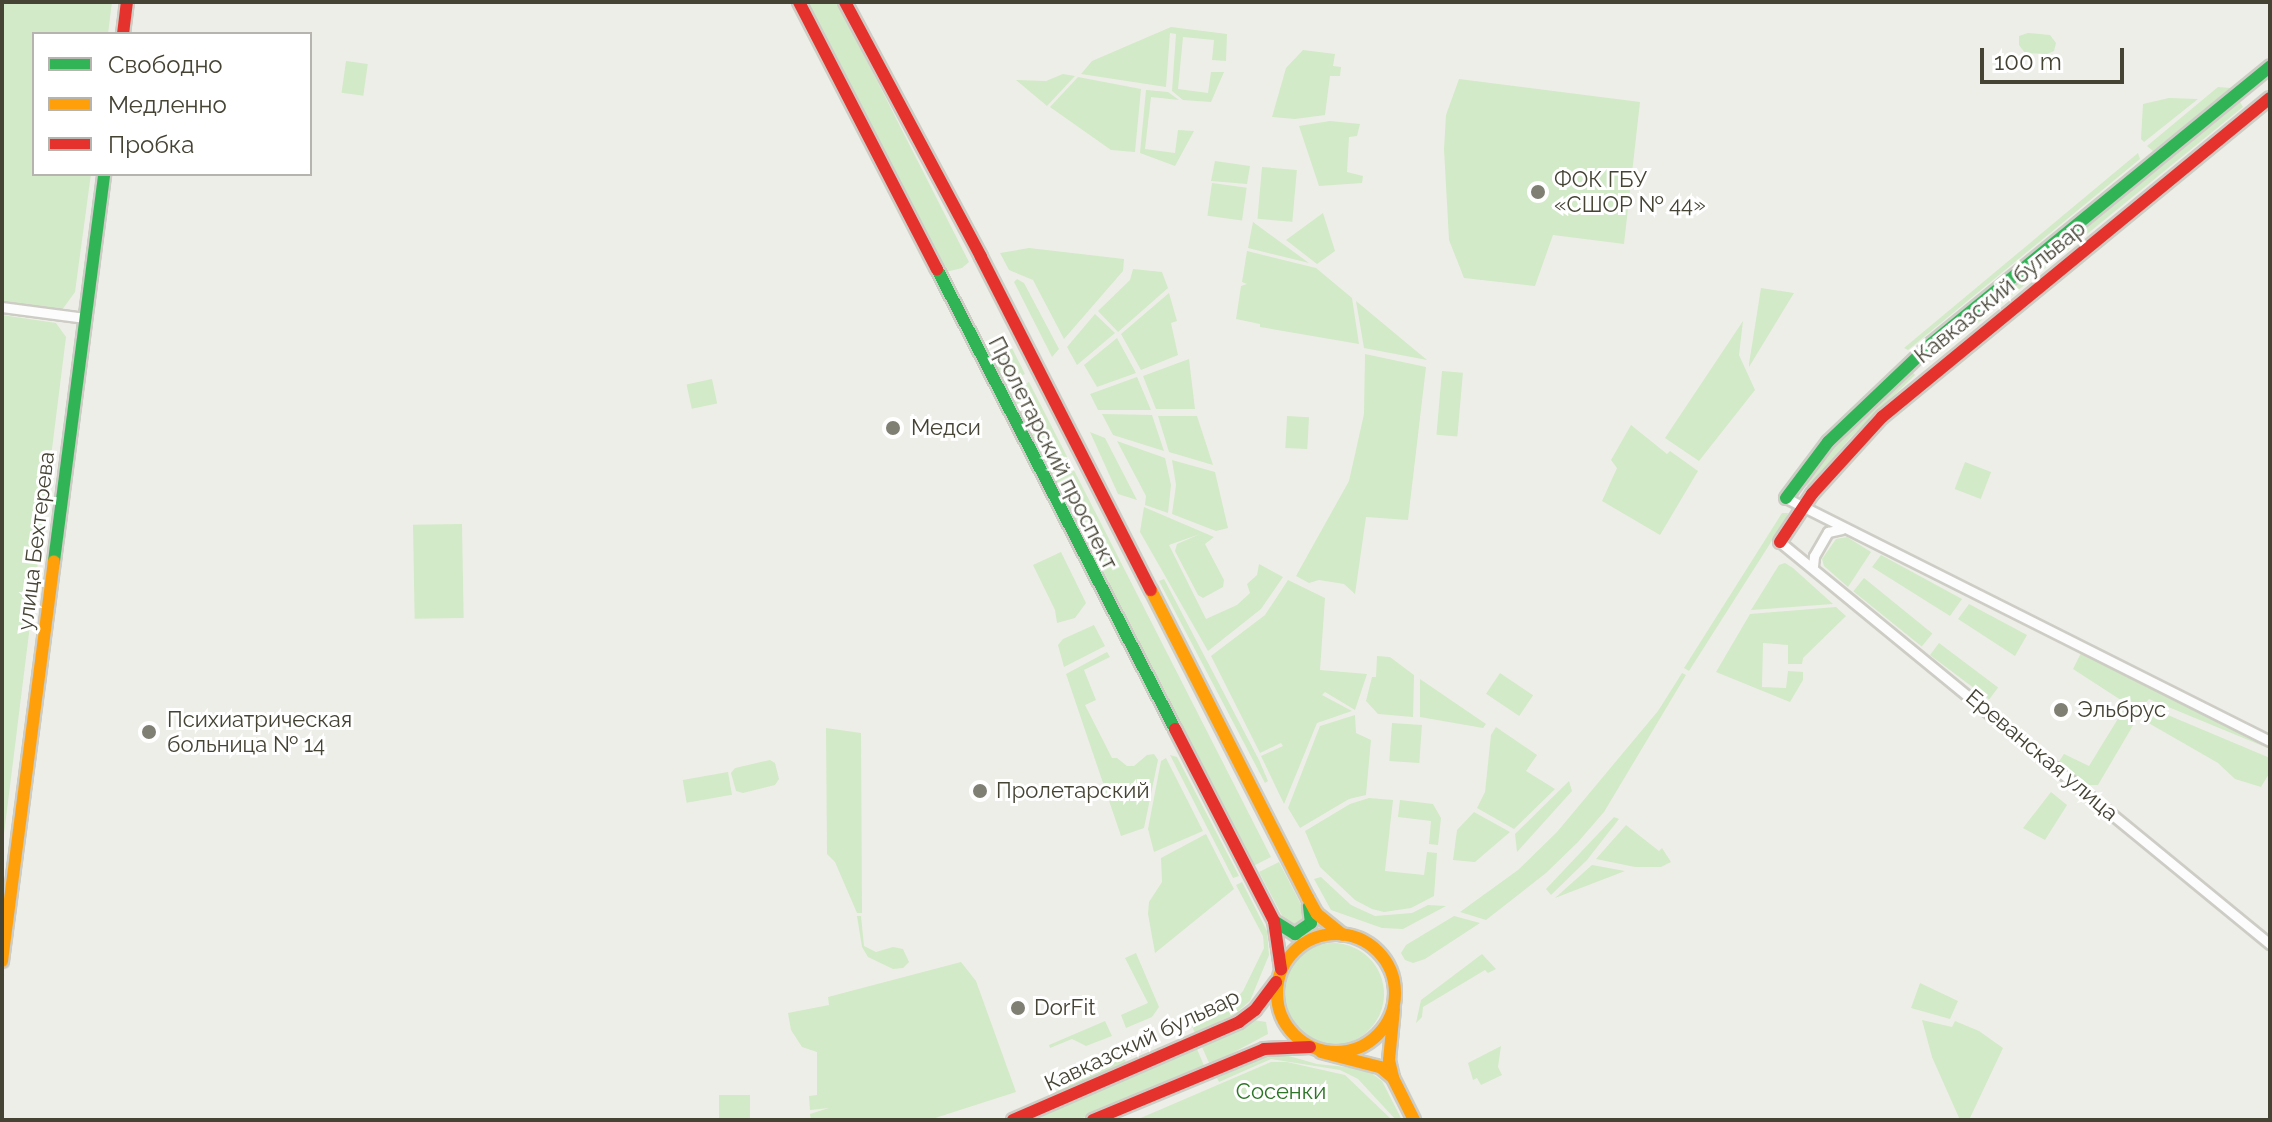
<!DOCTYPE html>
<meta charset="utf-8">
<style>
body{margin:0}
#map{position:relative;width:2272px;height:1122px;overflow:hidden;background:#eeeee8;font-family:Raleway,sans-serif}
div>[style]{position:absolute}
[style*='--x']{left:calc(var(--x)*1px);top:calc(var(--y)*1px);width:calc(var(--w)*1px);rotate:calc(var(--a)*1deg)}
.green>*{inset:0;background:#d2eac7;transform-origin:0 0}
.round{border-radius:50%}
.roads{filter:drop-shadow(2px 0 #cdccc5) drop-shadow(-2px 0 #cdccc5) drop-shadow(0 2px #cdccc5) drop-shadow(0 -2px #cdccc5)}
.street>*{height:9px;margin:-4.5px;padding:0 4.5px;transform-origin:4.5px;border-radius:4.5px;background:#fcfcfc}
.fast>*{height:12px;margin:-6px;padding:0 6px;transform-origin:6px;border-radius:6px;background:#30b455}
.slow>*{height:12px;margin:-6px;padding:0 6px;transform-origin:6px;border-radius:6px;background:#ff9f0a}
.slow>.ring{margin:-6px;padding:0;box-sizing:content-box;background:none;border:12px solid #ff9f0a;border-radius:50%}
.jam>*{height:12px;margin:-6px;padding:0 6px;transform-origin:6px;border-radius:6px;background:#e5322d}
.dots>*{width:22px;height:22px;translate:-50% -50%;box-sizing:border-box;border:4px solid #fff;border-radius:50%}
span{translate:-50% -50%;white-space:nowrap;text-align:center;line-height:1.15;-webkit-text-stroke:6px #fff;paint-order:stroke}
.poi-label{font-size:22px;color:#454334}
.left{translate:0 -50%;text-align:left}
.street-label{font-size:22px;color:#454334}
.park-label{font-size:22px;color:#2d7627}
.frame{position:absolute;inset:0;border:4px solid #454334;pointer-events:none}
.legend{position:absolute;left:32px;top:32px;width:280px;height:144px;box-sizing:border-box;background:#fff;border:2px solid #b5b4ae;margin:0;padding:10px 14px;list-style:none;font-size:24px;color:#454334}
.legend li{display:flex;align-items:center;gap:16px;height:40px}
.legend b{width:40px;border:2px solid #b5b4ae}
.scale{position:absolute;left:1980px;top:48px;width:144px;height:36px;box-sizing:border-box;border:4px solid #454334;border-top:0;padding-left:10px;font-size:24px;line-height:28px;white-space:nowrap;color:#454334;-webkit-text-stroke:6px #fff;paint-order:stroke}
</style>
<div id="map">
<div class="green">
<div style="clip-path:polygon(2px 2px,112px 2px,108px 34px,34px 34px,34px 174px,91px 174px,75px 292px,62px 310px,2px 302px)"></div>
<div style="clip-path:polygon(807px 2px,837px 2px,969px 262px,962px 268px,946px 272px)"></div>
<div style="clip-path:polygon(1171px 27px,1227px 34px,1226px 61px,1212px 60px,1214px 40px,1183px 37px,1178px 89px,1208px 93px,1211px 72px,1224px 72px,1211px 102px,1183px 100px,1172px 91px,1176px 34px,1170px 33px,1166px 87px,1081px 74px,1092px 61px)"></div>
<div style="clip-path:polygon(2028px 33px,2050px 35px,2056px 43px,2054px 51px,2047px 54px,2025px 53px,2019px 45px,2019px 36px)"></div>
<div style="clip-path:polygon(1303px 50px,1335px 54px,1333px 66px,1341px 67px,1340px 76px,1330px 76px,1325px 115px,1295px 119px,1272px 117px,1286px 68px)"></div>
<div style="left:346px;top:61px;width:22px;height:32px;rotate:8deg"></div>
<div style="clip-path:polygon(1063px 74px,1075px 76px,1047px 106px,1016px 80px,1046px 81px)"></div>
<div style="clip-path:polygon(1078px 77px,1141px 89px,1135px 152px,1111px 150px,1050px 107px)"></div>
<div style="clip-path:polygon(1459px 79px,1640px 102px,1624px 244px,1553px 235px,1535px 286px,1464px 278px,1449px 240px,1444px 149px,1446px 115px)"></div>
<div style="clip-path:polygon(2218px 87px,2231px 88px,2153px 151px,2147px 146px)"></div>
<div style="clip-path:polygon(1146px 90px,1168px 92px,1179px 100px,1151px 97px,1145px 149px,1175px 153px,1178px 130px,1194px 131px,1175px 166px,1140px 153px)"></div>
<div style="clip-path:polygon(2169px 98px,2198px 99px,2144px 142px,2141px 139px,2143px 104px)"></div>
<div style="clip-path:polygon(2240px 102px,2243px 107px,1941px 353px,1937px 352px,1936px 345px)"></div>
<div style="clip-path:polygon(1330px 121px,1360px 124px,1357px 136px,1349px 137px,1347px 172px,1363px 176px,1362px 183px,1319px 186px,1299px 126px)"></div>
<div style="clip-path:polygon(2138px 153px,2140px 159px,1908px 350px,1904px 348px)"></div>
<div style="clip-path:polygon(1215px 161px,1250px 166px,1247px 184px,1211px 181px)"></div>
<div style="left:1262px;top:167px;width:35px;height:52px;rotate:5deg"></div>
<div style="left:1212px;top:183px;width:35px;height:33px;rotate:8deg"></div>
<div style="clip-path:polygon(1323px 213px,1335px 251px,1317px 264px,1286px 240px)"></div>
<div style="clip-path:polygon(1253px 222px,1309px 263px,1248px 248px)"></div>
<div style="clip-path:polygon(1029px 248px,1124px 259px,1123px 271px,1064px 339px,1033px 280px,1009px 270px,1000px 253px)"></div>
<div style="clip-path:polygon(1247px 251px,1316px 268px,1352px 298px,1359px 344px,1260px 327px,1260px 324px,1236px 319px,1241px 286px,1247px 284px,1242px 282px)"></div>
<div style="clip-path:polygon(1133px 269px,1162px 272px,1168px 288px,1118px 332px,1098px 311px,1130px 280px)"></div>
<div style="clip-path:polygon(1017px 279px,1024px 283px,1059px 349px,1052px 357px,1014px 282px)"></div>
<div style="clip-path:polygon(1761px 288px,1794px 293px,1749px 367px,1749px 364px)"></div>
<div style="clip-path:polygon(1169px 293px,1177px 321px,1171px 323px,1178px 355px,1141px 370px,1121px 334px)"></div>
<div style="clip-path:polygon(1356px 301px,1427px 360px,1364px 348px)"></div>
<div style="clip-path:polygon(1095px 314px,1115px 333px,1077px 365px,1067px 347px)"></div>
<div style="clip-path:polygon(2px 315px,56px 323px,66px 337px,2px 850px)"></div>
<div style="clip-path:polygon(1743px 321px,1739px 355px,1755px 390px,1699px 461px,1665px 438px)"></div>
<div style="clip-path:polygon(1117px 338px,1136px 373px,1097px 387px,1084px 365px)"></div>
<div style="clip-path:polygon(1011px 346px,1025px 374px,1005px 383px,991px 357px,1001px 348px)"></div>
<div style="clip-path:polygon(1365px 354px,1426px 367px,1408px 520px,1366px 517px,1355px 594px,1344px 584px,1319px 580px,1309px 583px,1296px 576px,1349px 481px,1364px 414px)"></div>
<div style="clip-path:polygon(1189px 359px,1195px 409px,1156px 409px,1143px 376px)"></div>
<div style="clip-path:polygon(1911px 370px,1915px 375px,1850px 438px,1809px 487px,1803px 484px,1853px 424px)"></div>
<div style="left:1442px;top:371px;width:21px;height:64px;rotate:5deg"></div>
<div style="clip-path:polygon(1137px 377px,1151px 410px,1098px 410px,1090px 394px)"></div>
<div style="left:712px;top:379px;width:25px;height:26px;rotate:78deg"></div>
<div style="left:1029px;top:382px;width:533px;height:21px;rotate:63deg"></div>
<div style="clip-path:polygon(1102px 414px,1152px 415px,1164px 451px,1113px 435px)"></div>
<div style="clip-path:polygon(1158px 416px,1197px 416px,1213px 465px,1169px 452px)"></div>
<div style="left:1287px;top:416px;width:22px;height:32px;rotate:3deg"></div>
<div style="clip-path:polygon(1631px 425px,1667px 454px,1670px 451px,1698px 471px,1660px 535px,1602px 501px,1617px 468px,1611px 460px)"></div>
<div style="clip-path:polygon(1090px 432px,1105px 438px,1137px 500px,1118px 494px)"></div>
<div style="clip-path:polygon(1117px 441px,1165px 458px,1171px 485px,1168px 513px,1145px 505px,1146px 496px)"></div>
<div style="clip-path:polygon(1172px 460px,1215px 472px,1228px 528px,1216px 531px,1172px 514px,1176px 485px)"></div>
<div style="left:1965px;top:462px;width:28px;height:29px;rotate:21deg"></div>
<div style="clip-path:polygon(1144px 507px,1214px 537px,1205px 544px,1224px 580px,1223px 587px,1203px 598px,1198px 595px,1175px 551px,1177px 544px,1200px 534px,1169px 545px,1206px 619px,1237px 605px,1250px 593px,1247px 584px,1257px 575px,1259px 564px,1283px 577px,1261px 609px,1208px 651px,1140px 532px)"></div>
<div style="clip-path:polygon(1782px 513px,1788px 513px,1787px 517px,1689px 671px,1684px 668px)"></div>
<div style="left:462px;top:524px;width:94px;height:49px;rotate:89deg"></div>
<div style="clip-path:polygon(1847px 537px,1871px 552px,1848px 587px,1824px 566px,1822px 559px,1836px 539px)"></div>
<div style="clip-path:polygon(1061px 552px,1086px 603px,1075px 618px,1057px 623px,1055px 610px,1033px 565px)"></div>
<div style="clip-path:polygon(1881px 555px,1962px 599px,1950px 616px,1872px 567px)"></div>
<div style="clip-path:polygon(1785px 563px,1793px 568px,1833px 604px,1751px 610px,1779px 565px)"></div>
<div style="left:1864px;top:578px;width:88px;height:17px;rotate:39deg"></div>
<div style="clip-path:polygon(1164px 579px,1259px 760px,1268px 781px,1265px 783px,1159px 581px)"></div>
<div style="clip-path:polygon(1288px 580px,1325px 598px,1320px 670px,1367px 674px,1355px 710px,1325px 692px,1322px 695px,1352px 711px,1317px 723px,1284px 804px,1261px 756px,1283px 746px,1281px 743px,1260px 753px,1211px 656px,1265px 615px)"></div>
<div style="clip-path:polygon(1969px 604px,2027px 635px,2015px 656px,1958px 619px)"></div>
<div style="clip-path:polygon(1836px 607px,1846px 616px,1803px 658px,1802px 664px,1788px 664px,1788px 645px,1763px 643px,1762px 687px,1786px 688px,1788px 671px,1803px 672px,1803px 680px,1790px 702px,1716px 672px,1750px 614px)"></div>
<div style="clip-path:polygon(1094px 625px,1105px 646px,1064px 667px,1058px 645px,1063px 639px)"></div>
<div style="left:1939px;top:643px;width:74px;height:15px;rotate:37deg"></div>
<div style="clip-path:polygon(1107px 652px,1110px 657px,1084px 670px,1096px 700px,1085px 705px,1112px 758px,1117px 758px,1127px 766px,1134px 766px,1147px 755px,1154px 754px,1158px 760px,1144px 828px,1121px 836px,1066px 674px)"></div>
<div style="clip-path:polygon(2081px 653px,2270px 749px,2149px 699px,2144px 705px,2270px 758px,2270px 772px,2261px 787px,2235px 779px,2218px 763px,2138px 717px,2098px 785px,2083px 785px,2058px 763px,2064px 754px,2089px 766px,2127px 704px,2073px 669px)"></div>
<div style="clip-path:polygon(1377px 656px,1390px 657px,1414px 675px,1413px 717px,1378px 714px,1366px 701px,1372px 677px,1376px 677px)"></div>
<div style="left:1500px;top:673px;width:40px;height:25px;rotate:34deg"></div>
<div style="clip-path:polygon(1682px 673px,1686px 675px,1604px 812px,1578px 842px,1546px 873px,1486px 920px,1460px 912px,1518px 870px,1557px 832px,1658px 711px)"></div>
<div style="clip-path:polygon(1420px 679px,1486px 724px,1483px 728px,1420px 717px)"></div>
<div style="clip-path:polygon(1355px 715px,1356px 733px,1371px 740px,1366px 795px,1349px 799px,1300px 828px,1288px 808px,1320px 726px)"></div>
<div style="left:1392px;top:723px;width:30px;height:38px;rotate:4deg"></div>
<div style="clip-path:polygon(1496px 727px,1537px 755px,1526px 771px,1555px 789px,1514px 829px,1477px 808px,1485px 792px,1491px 735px)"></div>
<div style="clip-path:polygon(826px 728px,861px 733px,862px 913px,857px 913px,835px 862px,827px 854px)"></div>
<div style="clip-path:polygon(1170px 755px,1177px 757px,1239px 876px,1233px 878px)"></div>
<div style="clip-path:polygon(1166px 758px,1203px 831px,1154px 852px,1148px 829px,1161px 761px)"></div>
<div style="clip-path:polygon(770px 760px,775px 763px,779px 779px,775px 785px,743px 793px,736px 791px,731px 773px,735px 768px)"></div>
<div style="left:728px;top:772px;width:23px;height:46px;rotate:80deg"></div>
<div style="clip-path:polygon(1569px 781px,1572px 791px,1517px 852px,1515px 834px)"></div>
<div style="clip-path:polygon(2051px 792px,2067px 805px,2045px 840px,2023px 828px)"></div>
<div style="clip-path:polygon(1369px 798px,1393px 800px,1385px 871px,1424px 875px,1427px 852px,1437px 853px,1434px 896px,1411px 908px,1384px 912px,1372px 909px,1355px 900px,1320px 867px,1305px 831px,1350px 804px)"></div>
<div style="clip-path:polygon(1400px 800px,1433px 804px,1441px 818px,1438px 845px,1429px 844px,1431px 821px,1398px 817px)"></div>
<div style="clip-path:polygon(1474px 812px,1510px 832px,1475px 862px,1453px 860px,1457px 830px)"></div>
<div style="clip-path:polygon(1614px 817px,1619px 819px,1587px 860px,1551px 895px,1546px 889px)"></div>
<div style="clip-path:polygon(1626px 825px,1659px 851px,1662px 848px,1671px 862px,1661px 867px,1635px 867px,1596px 859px)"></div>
<div style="clip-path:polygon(1206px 834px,1234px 889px,1155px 953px,1148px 914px,1149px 902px,1162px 882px,1161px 858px)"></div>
<div style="clip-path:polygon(1279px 862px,1307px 916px,1295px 930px,1287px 925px,1259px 872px)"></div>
<div style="clip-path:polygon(1592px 865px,1625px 871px,1555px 898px)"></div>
<div style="clip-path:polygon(1321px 877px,1351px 905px,1375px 916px,1412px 913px,1428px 905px,1446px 906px,1403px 929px,1382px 928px,1331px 910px,1314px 879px)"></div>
<div style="clip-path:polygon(1242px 882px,1267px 931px,1269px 955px,1250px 1001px,1235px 1014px,1195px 1033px,1191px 1024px,1232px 1003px,1243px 991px,1264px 948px,1263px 936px,1236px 885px)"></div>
<div style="clip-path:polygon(857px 916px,861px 916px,864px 946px,876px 952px,893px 947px,903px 949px,909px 962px,903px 968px,893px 969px,868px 957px,862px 947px)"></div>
<div style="clip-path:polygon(1454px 916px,1480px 923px,1425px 959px,1413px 963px,1405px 960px,1401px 953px,1406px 945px)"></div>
<div class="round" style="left:1282px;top:943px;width:102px;height:102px"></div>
<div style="clip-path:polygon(1136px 953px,1159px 1007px,1152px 1017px,1126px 1028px,1121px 1015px,1148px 1003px,1125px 958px)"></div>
<div style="clip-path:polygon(1482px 954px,1496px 969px,1488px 973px,1485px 970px,1423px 1007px,1422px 1017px,1416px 1023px,1421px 1000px)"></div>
<div style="clip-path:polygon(961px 962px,976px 981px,1016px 1092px,929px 1120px,811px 1120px,810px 1114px,829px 1108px,810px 1110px,809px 1096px,817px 1095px,817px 1052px,802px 1047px,791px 1030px,788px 1013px,829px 1005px,828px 997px)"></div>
<div style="clip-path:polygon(1920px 983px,1958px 1001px,1950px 1019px,1911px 1008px)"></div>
<div style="clip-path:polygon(1254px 1020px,1266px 1022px,1268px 1034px,1210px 1065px,1202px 1047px)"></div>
<div style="clip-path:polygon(1922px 1020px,1952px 1027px,1955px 1021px,1979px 1031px,2003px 1048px,1969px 1120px,1960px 1120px,1932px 1057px)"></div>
<div style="clip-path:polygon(1105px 1021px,1112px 1036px,1086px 1046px,1072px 1039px,1050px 1048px,1049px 1045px)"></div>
<div style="clip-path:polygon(1501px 1046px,1498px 1067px,1502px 1075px,1481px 1085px,1477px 1078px,1473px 1080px,1468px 1063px)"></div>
<div style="clip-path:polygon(1197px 1049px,1205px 1068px,1112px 1108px,1077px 1120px,1031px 1120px)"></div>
<div style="left:1122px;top:1055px;width:10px;height:97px;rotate:61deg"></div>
<div style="clip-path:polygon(1268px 1056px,1289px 1056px,1317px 1064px,1366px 1069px,1382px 1081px,1402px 1120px,1396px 1120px,1358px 1079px,1340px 1070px,1271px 1059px,1219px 1082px,1217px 1078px)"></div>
<div style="clip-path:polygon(1271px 1062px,1287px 1062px,1345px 1075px,1392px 1120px,1136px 1120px)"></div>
<div style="left:719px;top:1095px;width:31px;height:25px"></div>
</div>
<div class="roads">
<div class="street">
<div style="--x:2;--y:307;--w:83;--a:7.6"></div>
<div style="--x:1786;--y:498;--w:542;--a:26.66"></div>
<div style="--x:1780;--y:542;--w:634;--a:39.37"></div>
<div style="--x:1813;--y:566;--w:10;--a:-84"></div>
<div style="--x:1814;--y:556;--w:28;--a:-60"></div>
<div style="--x:1828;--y:532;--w:14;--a:-12"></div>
</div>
<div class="fast">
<div style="--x:937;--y:269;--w:518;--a:62.64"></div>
<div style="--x:1786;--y:498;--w:70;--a:-53.1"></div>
<div style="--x:1828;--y:442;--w:142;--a:-43.6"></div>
<div style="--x:1931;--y:344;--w:438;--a:-39.3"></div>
<div style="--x:54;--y:561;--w:390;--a:-82.6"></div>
<div style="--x:1274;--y:921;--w:25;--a:32"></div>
<div style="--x:1295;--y:934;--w:19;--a:-35"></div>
<div style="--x:1311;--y:923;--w:17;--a:-97"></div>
</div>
<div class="slow">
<div style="--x:1151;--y:590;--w:346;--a:63"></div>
<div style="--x:1308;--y:898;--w:18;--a:61"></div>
<div style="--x:1317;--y:914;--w:33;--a:39"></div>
<div class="ring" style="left:1277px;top:934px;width:106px;height:106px"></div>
<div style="--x:2;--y:961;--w:403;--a:-82.6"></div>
<div style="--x:1394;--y:1009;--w:51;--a:95.6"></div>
<div style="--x:1389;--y:1060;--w:18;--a:77"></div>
<div style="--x:1393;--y:1078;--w:47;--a:63.4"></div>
<div style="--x:1321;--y:1052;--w:61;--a:14.3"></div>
<div style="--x:1380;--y:1067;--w:17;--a:40"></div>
</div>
<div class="jam">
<div style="--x:799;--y:2;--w:301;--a:62.7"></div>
<div style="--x:845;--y:2;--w:289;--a:61.9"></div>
<div style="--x:981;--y:257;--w:374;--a:63"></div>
<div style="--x:123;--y:34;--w:32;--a:-83"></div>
<div style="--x:1780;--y:542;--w:58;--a:-56.3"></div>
<div style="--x:1812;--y:494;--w:104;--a:-47.7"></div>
<div style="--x:1882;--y:417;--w:502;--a:-39.43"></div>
<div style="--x:1175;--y:729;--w:216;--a:62.7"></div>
<div style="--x:1274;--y:921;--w:49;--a:81.7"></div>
<div style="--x:1013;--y:1120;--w:246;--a:-23.4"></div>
<div style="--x:1239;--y:1022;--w:20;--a:-37"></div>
<div style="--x:1255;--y:1010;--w:35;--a:-53"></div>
<div style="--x:1093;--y:1120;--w:185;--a:-22.5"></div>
<div style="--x:1264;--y:1049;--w:46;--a:-2.5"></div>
</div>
</div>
<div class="dots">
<div style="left:1538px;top:192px;background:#807f73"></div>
<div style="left:893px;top:428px;background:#807f73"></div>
<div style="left:2061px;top:710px;background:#807f73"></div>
<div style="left:149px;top:732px;background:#807f73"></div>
<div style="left:980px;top:791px;background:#807f73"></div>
<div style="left:1018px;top:1008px;background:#807f73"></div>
</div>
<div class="poi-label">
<span class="left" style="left:1554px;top:192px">ФОК ГБУ<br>«СШОР № 44»</span>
<span class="left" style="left:911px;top:428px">Медси</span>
<span class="left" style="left:2077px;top:710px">Эльбрус</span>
<span class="left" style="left:167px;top:732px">Психиатрическая<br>больница № 14</span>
<span class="left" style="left:996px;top:791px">Пролетарский</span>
<span class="left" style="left:1034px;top:1008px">DorFit</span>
</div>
<div class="street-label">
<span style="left:2000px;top:292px;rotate:-39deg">Кавказский бульвар</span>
<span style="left:1053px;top:453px;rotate:63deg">Пролетарский проспект</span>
<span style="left:36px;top:541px;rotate:-83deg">улица Бехтерева</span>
<span style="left:2042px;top:755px;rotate:40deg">Ереванская улица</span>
<span style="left:1142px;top:1040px;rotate:-25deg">Кавказский бульвар</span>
</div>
<div class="park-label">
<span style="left:1281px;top:1092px">Сосенки</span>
</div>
<div class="frame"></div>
<ul class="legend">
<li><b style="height:10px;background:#30b455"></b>Свободно</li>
<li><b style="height:10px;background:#ff9f0a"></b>Медленно</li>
<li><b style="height:10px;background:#e5322d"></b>Пробка</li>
</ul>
<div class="scale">100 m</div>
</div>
